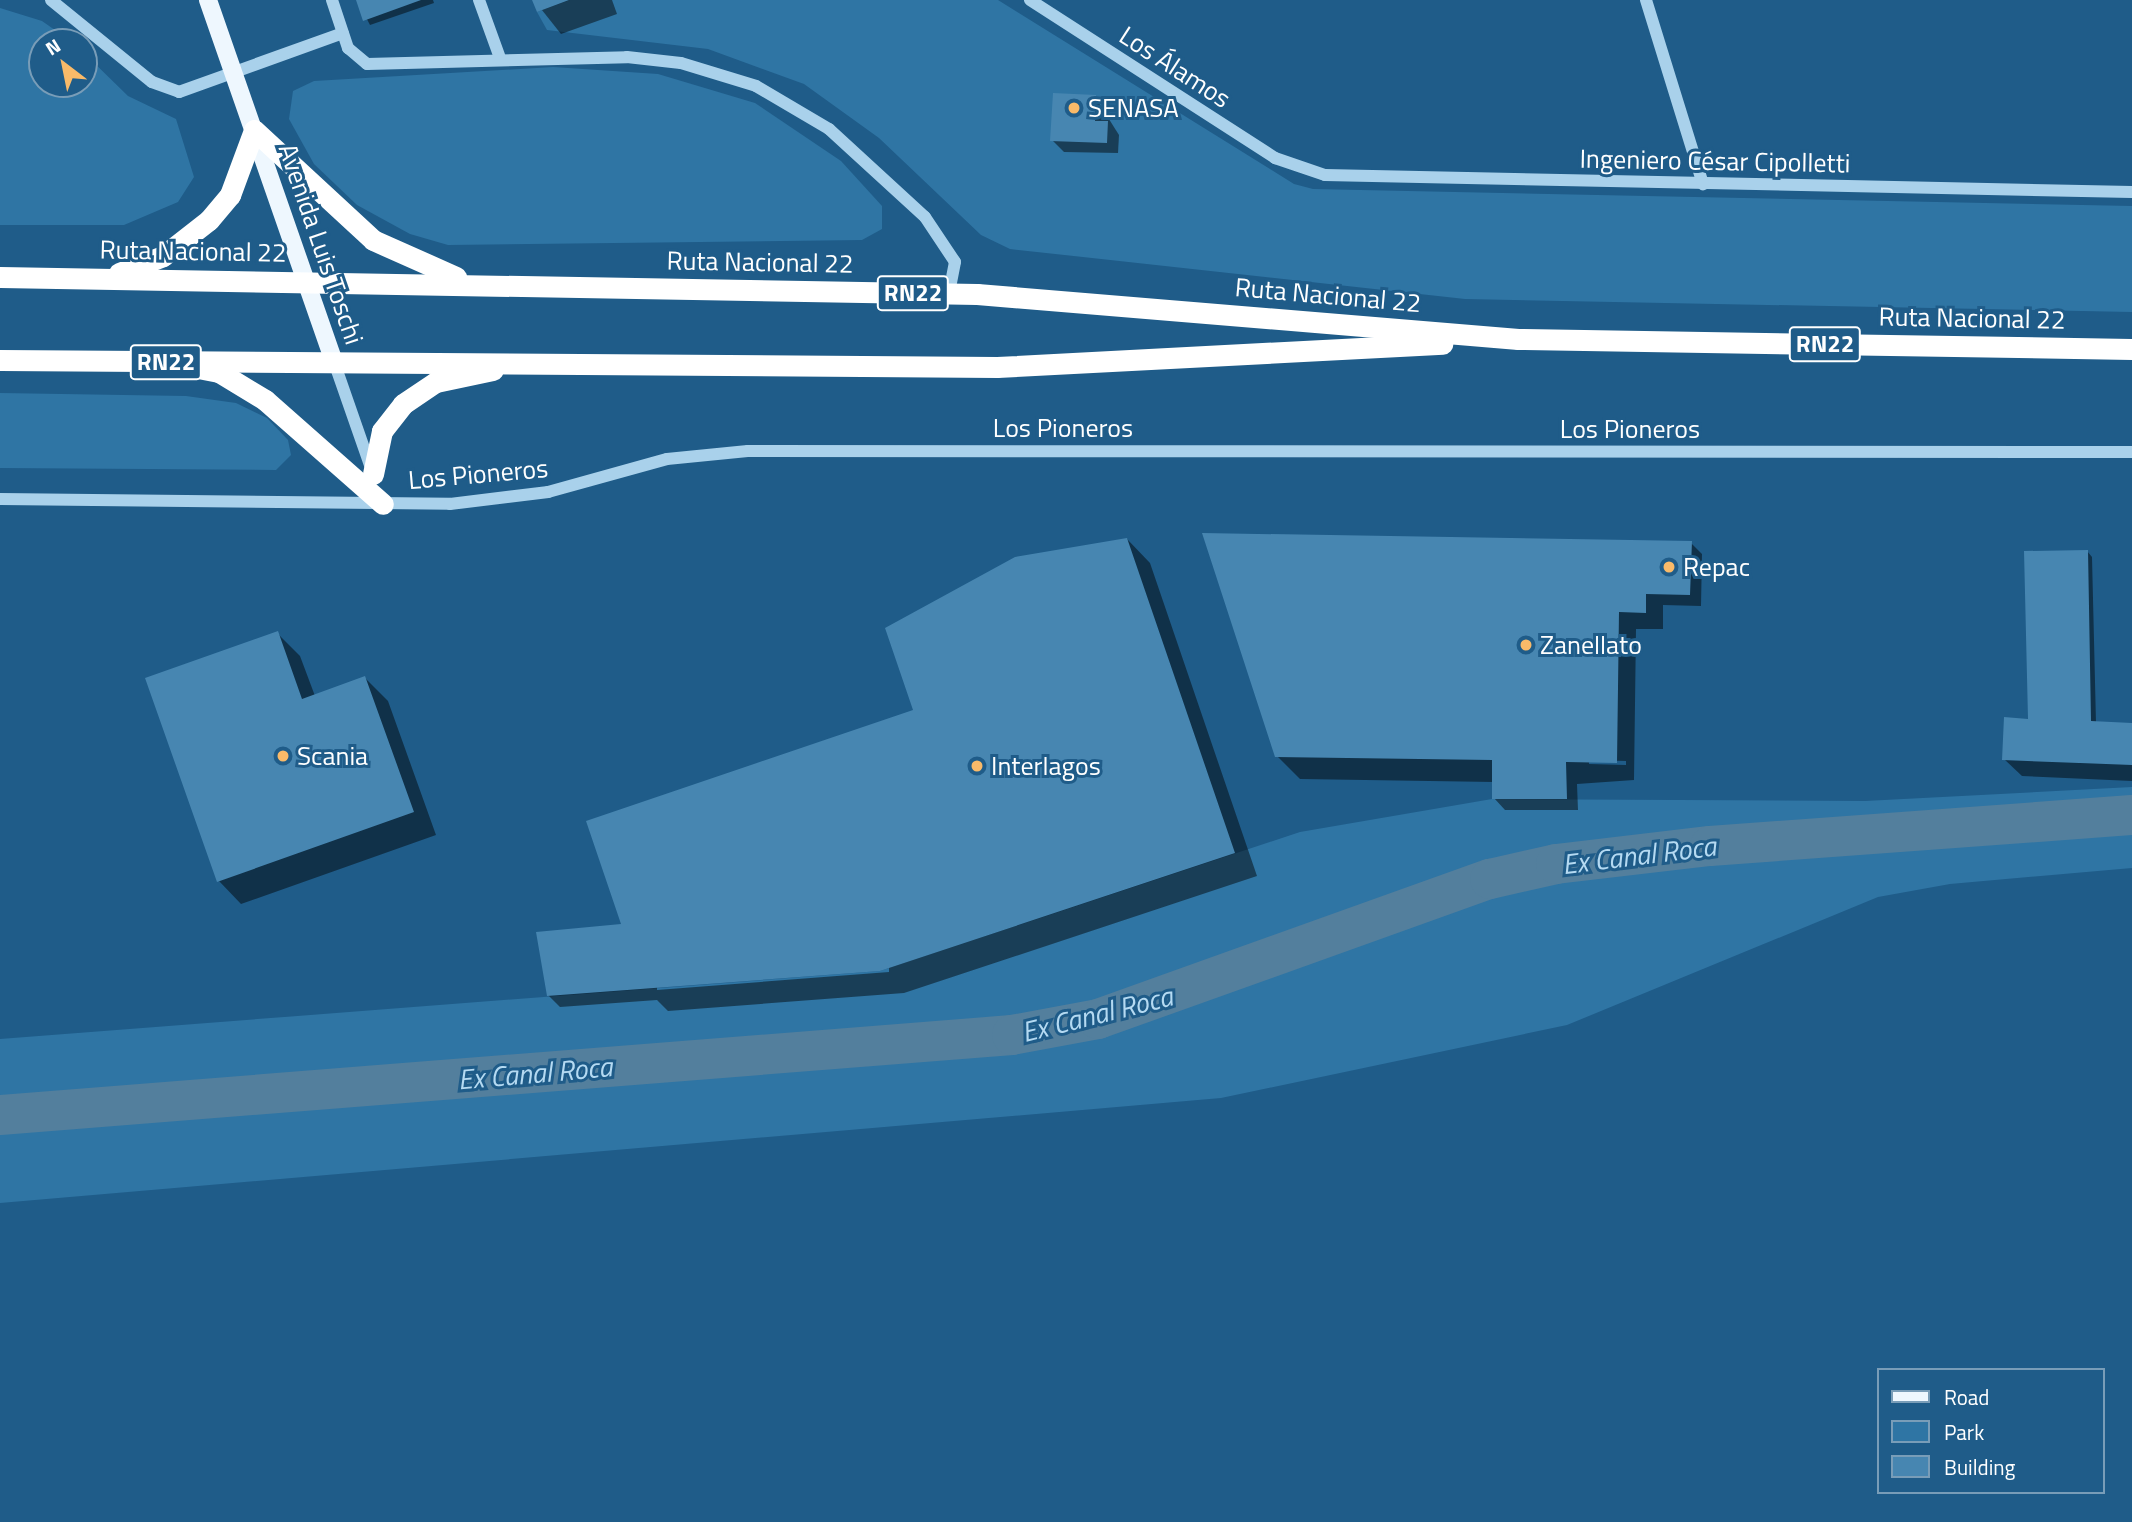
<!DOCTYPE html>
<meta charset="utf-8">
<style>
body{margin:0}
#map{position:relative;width:2132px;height:1522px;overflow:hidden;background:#1f5c89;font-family:"Titillium Web",sans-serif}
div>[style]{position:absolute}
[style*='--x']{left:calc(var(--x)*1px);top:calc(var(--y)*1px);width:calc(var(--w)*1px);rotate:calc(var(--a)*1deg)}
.green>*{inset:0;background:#2f75a4}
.shadow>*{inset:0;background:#0007}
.canal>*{height:40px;margin:-20px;padding:0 20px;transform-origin:20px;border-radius:20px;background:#537f9d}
.building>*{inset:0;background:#4786b1}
.minor>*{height:12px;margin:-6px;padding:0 6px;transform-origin:6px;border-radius:6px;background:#a9d1eb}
.major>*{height:18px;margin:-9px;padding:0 9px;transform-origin:9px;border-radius:9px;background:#eef7fe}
.highway>*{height:21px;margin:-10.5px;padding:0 10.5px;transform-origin:10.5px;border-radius:10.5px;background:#fff}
.dots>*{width:19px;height:19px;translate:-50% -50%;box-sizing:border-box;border:4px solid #1f5c89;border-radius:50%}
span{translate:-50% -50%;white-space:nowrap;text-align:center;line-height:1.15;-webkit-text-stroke:6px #1f5c89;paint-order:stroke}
.shield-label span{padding:2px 5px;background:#1f5c89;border:2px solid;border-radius:5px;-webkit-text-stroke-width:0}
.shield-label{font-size:24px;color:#fff;font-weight:700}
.street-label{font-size:26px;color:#fff}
.poi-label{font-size:26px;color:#fff}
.left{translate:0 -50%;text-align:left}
.water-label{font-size:28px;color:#b5daf2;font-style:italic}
.legend{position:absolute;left:1877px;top:1368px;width:228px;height:126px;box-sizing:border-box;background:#1f5c89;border:2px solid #799db8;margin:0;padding:9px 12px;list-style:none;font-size:21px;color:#fff}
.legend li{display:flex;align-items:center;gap:14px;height:35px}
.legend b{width:35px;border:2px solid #799db8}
.north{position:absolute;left:28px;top:28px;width:70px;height:70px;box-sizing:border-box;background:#1f5c89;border:2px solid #799db8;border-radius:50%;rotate:328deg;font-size:19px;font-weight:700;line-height:28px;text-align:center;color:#fff}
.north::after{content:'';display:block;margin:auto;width:24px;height:32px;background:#f9ba69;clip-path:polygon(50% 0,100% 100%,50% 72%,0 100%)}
</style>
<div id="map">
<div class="green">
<div style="clip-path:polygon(570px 0,998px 0,1294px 184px,1313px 189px,2132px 206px,2132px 312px,1465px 299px,1010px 249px,981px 235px,879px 138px,804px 84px,708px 49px,547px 30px,537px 12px)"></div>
<div style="clip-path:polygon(0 8px,42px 21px,72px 42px,42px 42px,42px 84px,84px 84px,84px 53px,128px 96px,176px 119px,194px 177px,178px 202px,124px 225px,0 225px)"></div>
<div style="clip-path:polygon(553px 67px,658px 74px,755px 103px,841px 161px,882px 206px,882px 229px,862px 240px,448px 245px,410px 234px,357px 205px,314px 164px,289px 119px,293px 91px,314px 81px)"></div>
<div style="clip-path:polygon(0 393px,186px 396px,236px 403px,267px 418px,288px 440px,291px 455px,276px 470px,0 468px)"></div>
<div style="clip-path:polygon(2132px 787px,2132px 868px,1950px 884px,1878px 897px,1567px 1025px,1221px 1098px,0 1203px,0 1039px,880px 971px,1300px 832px,1492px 799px,1865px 801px)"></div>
</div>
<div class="shadow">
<div style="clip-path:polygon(357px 0,433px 0,434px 3px,370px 25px)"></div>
<div style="clip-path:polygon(534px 0,612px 0,617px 14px,561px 34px)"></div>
<div style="clip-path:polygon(1095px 97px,1119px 135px,1118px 153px,1064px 152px,1052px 140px)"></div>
<div style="clip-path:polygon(evenodd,1127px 539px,1150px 563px,1257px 876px,904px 993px,668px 1011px,657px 1000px,560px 1007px,548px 995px,623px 925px,915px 711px,1127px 539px,889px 968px,889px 972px,657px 990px,657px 986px,889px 968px)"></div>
<div style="clip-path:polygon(evenodd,1691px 543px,1702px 554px,1701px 606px,1663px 605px,1663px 629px,1636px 629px,1634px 780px,1577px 784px,1578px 810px,1505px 810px,1494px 798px,1494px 782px,1300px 779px,1277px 756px,1691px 543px,1589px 760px,1626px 761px,1626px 765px,1589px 764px,1589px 760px)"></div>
<div style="clip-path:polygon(2087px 551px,2092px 557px,2096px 723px,2132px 725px,2132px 781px,2022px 776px,2004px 759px,2029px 720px)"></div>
<div style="clip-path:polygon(277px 633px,300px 656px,315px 696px,365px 678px,388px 701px,436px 835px,241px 904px,219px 881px)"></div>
</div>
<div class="canal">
<div style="--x:0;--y:1115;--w:1015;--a:-4.52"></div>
<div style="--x:1012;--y:1035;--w:87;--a:-10.5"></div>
<div style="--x:1098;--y:1019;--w:416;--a:-19.7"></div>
<div style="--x:1490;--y:879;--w:68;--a:-12.8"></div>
<div style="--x:1556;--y:864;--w:155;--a:-6.7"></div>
<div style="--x:1710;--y:846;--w:423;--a:-4.2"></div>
</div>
<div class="building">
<div style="clip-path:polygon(356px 0,421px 0,363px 21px)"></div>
<div style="clip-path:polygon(532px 0,569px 0,537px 12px)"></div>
<div style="clip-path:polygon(1053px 93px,1096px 95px,1095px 121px,1108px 121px,1107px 143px,1050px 141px)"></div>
<div style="clip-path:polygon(1202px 533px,1692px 541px,1690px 595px,1646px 594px,1646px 613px,1619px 612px,1617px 763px,1566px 762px,1567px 799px,1492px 799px,1492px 760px,1275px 757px)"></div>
<div style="clip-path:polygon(1127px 538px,1235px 853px,880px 971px,547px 996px,536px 932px,621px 924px,586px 821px,913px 710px,885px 628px,1015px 557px)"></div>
<div style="clip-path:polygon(2088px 550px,2091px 721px,2132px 723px,2132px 765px,2002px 760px,2004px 717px,2028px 719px,2024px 551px)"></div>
<div style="clip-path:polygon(278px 631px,302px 699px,365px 676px,414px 812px,217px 882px,145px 678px)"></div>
</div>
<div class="minor">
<div style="--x:51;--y:0;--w:130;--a:39.1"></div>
<div style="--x:152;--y:82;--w:29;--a:20"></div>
<div style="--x:179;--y:92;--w:174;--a:-19.8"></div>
<div style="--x:332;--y:0;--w:51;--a:71.6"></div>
<div style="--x:348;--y:48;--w:25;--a:40"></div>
<div style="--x:367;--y:64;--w:260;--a:-1.5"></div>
<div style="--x:627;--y:57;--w:54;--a:6.3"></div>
<div style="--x:681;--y:63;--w:78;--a:17"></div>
<div style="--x:756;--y:86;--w:85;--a:30.5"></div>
<div style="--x:829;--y:129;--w:130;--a:42.5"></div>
<div style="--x:925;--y:217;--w:54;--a:56.3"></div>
<div style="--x:955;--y:262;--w:32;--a:101"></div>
<div style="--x:479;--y:0;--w:62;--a:70.1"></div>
<div style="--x:1030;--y:0;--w:292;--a:32.8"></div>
<div style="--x:1275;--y:158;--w:53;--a:18.8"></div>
<div style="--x:1325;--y:175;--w:807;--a:1.21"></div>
<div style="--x:1646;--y:0;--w:193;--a:72.8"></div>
<div style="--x:333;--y:359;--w:119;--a:70.8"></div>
<div style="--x:0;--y:499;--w:450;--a:0.6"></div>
<div style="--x:450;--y:504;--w:99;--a:-7"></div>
<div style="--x:548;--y:492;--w:123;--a:-15.5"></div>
<div style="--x:667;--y:459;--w:81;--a:-5.6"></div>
<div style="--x:748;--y:451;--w:1384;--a:0.04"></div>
</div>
<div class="major">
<div style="--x:208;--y:0;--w:380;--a:70.8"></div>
</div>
<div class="highway">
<div style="--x:254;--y:130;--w:162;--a:42.7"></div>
<div style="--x:373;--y:240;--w:91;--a:24"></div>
<div style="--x:119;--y:273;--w:47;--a:-21.1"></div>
<div style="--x:163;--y:256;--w:58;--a:-38"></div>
<div style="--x:209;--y:220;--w:33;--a:-50"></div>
<div style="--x:230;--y:195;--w:69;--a:-69.7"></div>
<div style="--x:0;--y:277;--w:977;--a:1"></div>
<div style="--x:977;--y:294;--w:543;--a:4.75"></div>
<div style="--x:1518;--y:339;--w:614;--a:0.93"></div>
<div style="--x:0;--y:360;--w:997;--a:0.4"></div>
<div style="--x:997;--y:367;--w:446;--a:-3"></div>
<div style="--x:198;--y:368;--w:21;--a:11"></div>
<div style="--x:219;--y:372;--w:54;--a:31.3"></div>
<div style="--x:265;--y:400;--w:157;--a:41.4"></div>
<div style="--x:373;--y:474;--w:44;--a:-78.2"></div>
<div style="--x:382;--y:431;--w:34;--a:-52"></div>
<div style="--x:403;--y:404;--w:40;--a:-34"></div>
<div style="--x:436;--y:382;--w:58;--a:-11.9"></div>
</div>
<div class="dots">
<div style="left:1074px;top:108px;background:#f9ba69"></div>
<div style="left:1669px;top:567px;background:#f9ba69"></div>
<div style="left:1526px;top:645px;background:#f9ba69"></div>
<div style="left:283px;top:756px;background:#f9ba69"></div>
<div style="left:977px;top:766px;background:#f9ba69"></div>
</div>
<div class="shield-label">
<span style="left:913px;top:293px">RN22</span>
<span style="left:1825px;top:344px">RN22</span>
<span style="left:166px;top:362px">RN22</span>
</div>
<div class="street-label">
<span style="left:1175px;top:67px;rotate:33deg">Los Álamos</span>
<span style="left:1715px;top:161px;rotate:1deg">Ingeniero César Cipolletti</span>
<span style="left:321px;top:244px;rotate:71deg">Avenida Luis Toschi</span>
<span style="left:193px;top:251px;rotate:1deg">Ruta Nacional 22</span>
<span style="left:760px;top:262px;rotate:1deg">Ruta Nacional 22</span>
<span style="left:1328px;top:295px;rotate:5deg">Ruta Nacional 22</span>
<span style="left:1972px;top:318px;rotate:1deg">Ruta Nacional 22</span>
<span style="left:1063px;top:428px">Los Pioneros</span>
<span style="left:1630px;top:429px">Los Pioneros</span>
<span style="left:478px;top:474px;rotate:-5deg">Los Pioneros</span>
</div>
<div class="poi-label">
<span class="left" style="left:1088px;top:108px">SENASA</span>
<span class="left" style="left:1683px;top:567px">Repac</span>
<span class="left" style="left:1540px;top:645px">Zanellato</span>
<span class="left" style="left:297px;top:756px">Scania</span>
<span class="left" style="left:991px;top:766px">Interlagos</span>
</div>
<div class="water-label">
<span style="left:1639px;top:855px;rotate:-7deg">Ex Canal Roca</span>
<span style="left:1097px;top:1014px;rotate:-14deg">Ex Canal Roca</span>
<span style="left:535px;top:1073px;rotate:-5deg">Ex Canal Roca</span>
</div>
<ul class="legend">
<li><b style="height:9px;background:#eef7fe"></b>Road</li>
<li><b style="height:19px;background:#2f75a4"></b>Park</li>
<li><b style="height:19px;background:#4786b1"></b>Building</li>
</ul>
<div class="north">N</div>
</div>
